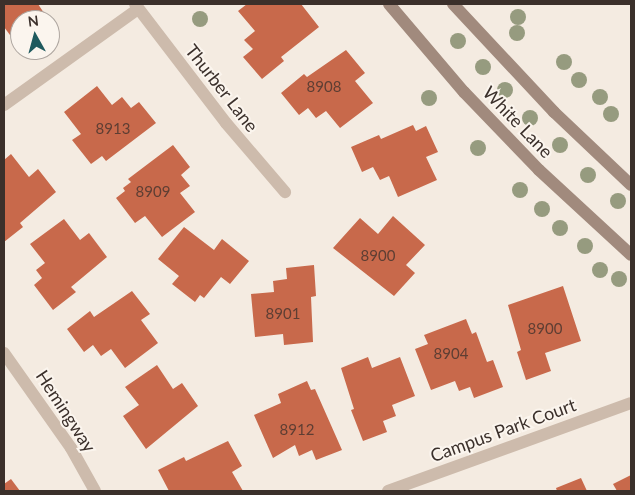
<!DOCTYPE html>
<style>
body{margin:0}
#map{position:relative;width:635px;height:495px;overflow:hidden;background:#f4ebe1;font-family:Lato,sans-serif}
div>[style]{position:absolute}
[style*='--x']{left:calc(var(--x)*1px);top:calc(var(--y)*1px);width:calc(var(--w)*1px);rotate:calc(var(--a)*1deg)}
.building>*{inset:0;background:#c8694b}
.minor>*{height:12px;margin:-6px;padding:0 6px;transform-origin:6px;border-radius:6px;background:#cdbbac}
.secondary>*{height:12px;margin:-6px;padding:0 6px;transform-origin:6px;border-radius:6px;background:#a18a7d}
.trees>*{width:16px;height:16px;margin:-8px;border-radius:50%;background:#969b7f}
span{translate:-50% -50%;white-space:nowrap;text-align:center;line-height:1.15;-webkit-text-stroke:4px #fbf5ee;paint-order:stroke}
.number-label{font-size:15px;color:#5e3e33}
.number-label span{-webkit-text-stroke-width:0}
.street-label{font-size:18px;color:#3b302b}
.frame{position:absolute;inset:0;border:5px solid #3b302b;pointer-events:none}
.north{position:absolute;left:10px;top:10px;width:50px;height:50px;box-sizing:border-box;background:#fbf5ee;border:1px solid #aea6a0;border-radius:50%;rotate:353deg;font-size:14px;font-weight:700;line-height:20px;text-align:center;color:#3b302b}
.north::after{content:'';display:block;margin:auto;width:18px;height:22px;background:#1f5a5e;clip-path:polygon(50% 0,100% 100%,50% 72%,0 100%)}
</style>
<div id="map">
<div class="building">
<div style="clip-path:polygon(4px 4px,38px 4px,44px 13px,34px 20px,20px 20px,20px 29px,10px 35px,4px 27px)"></div>
<div style="clip-path:polygon(247px 4px,301px 4px,319px 27px,281px 57px,284px 61px,262px 79px,243px 57px,253px 49px,244px 40px,255px 31px,238px 11px)"></div>
<div style="clip-path:polygon(346px 50px,365px 73px,355px 81px,373px 103px,340px 128px,326px 111px,316px 118px,308px 108px,299px 115px,281px 93px,304px 74px,307px 77px)"></div>
<div style="clip-path:polygon(97px 86px,112px 105px,122px 97px,131px 108px,139px 102px,156px 123px,106px 161px,102px 156px,91px 164px,72px 140px,81px 134px,64px 112px)"></div>
<div style="clip-path:polygon(413px 125px,416px 131px,426px 126px,438px 152px,426px 157px,437px 180px,398px 197px,389px 176px,380px 180px,373px 167px,362px 172px,351px 147px,379px 135px,381px 139px)"></div>
<div style="clip-path:polygon(173px 145px,190px 167px,181px 175px,190px 186px,180px 193px,195px 212px,162px 237px,145px 216px,135px 223px,116px 198px,125px 191px,123px 188px,131px 182px,128px 179px)"></div>
<div style="clip-path:polygon(11px 154px,29px 177px,38px 169px,56px 192px,20px 223px,23px 227px,4px 242px,4px 160px)"></div>
<div style="clip-path:polygon(393px 216px,425px 245px,406px 265px,415px 273px,394px 296px,333px 248px,360px 218px,378px 234px)"></div>
<div style="clip-path:polygon(64px 219px,80px 240px,89px 233px,107px 257px,71px 287px,76px 292px,53px 310px,34px 285px,42px 278px,36px 270px,45px 263px,30px 244px)"></div>
<div style="clip-path:polygon(184px 227px,214px 250px,222px 239px,249px 261px,230px 284px,221px 277px,204px 298px,200px 295px,195px 302px,172px 284px,179px 276px,158px 259px)"></div>
<div style="clip-path:polygon(314px 265px,316px 296px,311px 297px,313px 342px,284px 345px,283px 334px,255px 337px,251px 294px,274px 292px,273px 281px,287px 279px,286px 268px)"></div>
<div style="clip-path:polygon(563px 286px,581px 341px,545px 353px,551px 371px,526px 380px,517px 352px,521px 350px,508px 305px)"></div>
<div style="clip-path:polygon(132px 291px,150px 314px,141px 320px,158px 343px,125px 368px,111px 349px,101px 356px,93px 345px,84px 352px,67px 329px,90px 311px,94px 317px)"></div>
<div style="clip-path:polygon(466px 319px,472px 334px,476px 332px,487px 362px,493px 360px,503px 387px,474px 398px,470px 387px,459px 391px,455px 381px,431px 390px,415px 349px,428px 344px,424px 335px)"></div>
<div style="clip-path:polygon(368px 357px,372px 368px,400px 357px,415px 396px,392px 405px,396px 416px,383px 421px,387px 432px,363px 441px,351px 410px,354px 409px,341px 368px)"></div>
<div style="clip-path:polygon(157px 365px,173px 389px,182px 383px,198px 406px,146px 449px,123px 416px,139px 405px,125px 387px)"></div>
<div style="clip-path:polygon(307px 381px,311px 390px,315px 389px,342px 450px,316px 460px,312px 450px,299px 456px,295px 445px,273px 458px,254px 415px,281px 403px,278px 394px)"></div>
<div style="clip-path:polygon(228px 441px,242px 466px,232px 472px,243px 491px,169px 491px,158px 470px,184px 457px,186px 461px)"></div>
<div style="clip-path:polygon(631px 475px,631px 491px,617px 491px,613px 484px)"></div>
<div style="clip-path:polygon(581px 478px,587px 491px,557px 491px,556px 488px)"></div>
<div style="clip-path:polygon(11px 479px,20px 491px,4px 491px,4px 484px)"></div>
</div>
<div class="minor">
<div style="--x:135;--y:4;--w:150;--a:52.6"></div>
<div style="--x:226;--y:123;--w:91;--a:49.5"></div>
<div style="--x:4;--y:105;--w:165;--a:-35.6"></div>
<div style="--x:4;--y:353;--w:116;--a:54.8"></div>
<div style="--x:71;--y:448;--w:49;--a:60.8"></div>
<div style="--x:388;--y:491;--w:258;--a:-19.9"></div>
</div>
<div class="secondary">
<div style="--x:389;--y:4;--w:116;--a:49.6"></div>
<div style="--x:464;--y:92;--w:108;--a:46.1"></div>
<div style="--x:539;--y:170;--w:125;--a:42.7"></div>
<div style="--x:453;--y:4;--w:148;--a:46.9"></div>
<div style="--x:554;--y:112;--w:106;--a:43.5"></div>
</div>
<div class="trees">
<div style="left:518px;top:17px"></div>
<div style="left:200px;top:19px"></div>
<div style="left:517px;top:33px"></div>
<div style="left:458px;top:41px"></div>
<div style="left:564px;top:62px"></div>
<div style="left:483px;top:67px"></div>
<div style="left:579px;top:80px"></div>
<div style="left:505px;top:90px"></div>
<div style="left:600px;top:97px"></div>
<div style="left:429px;top:98px"></div>
<div style="left:611px;top:114px"></div>
<div style="left:530px;top:118px"></div>
<div style="left:560px;top:145px"></div>
<div style="left:478px;top:148px"></div>
<div style="left:588px;top:175px"></div>
<div style="left:520px;top:190px"></div>
<div style="left:618px;top:201px"></div>
<div style="left:542px;top:209px"></div>
<div style="left:560px;top:228px"></div>
<div style="left:585px;top:246px"></div>
<div style="left:600px;top:270px"></div>
<div style="left:619px;top:279px"></div>
</div>
<div class="number-label">
<span style="left:324px;top:87px">8908</span>
<span style="left:113px;top:129px">8913</span>
<span style="left:153px;top:192px">8909</span>
<span style="left:378px;top:256px">8900</span>
<span style="left:283px;top:314px">8901</span>
<span style="left:545px;top:329px">8900</span>
<span style="left:451px;top:354px">8904</span>
<span style="left:297px;top:430px">8912</span>
</div>
<div class="street-label">
<span style="left:222px;top:88px;rotate:52deg">Thurber Lane</span>
<span style="left:518px;top:122px;rotate:46deg">White Lane</span>
<span style="left:66px;top:411px;rotate:57deg">Hemingway</span>
<span style="left:503px;top:430px;rotate:-20deg">Campus Park Court</span>
</div>
<div class="frame"></div>
<div class="north">N</div>
</div>
